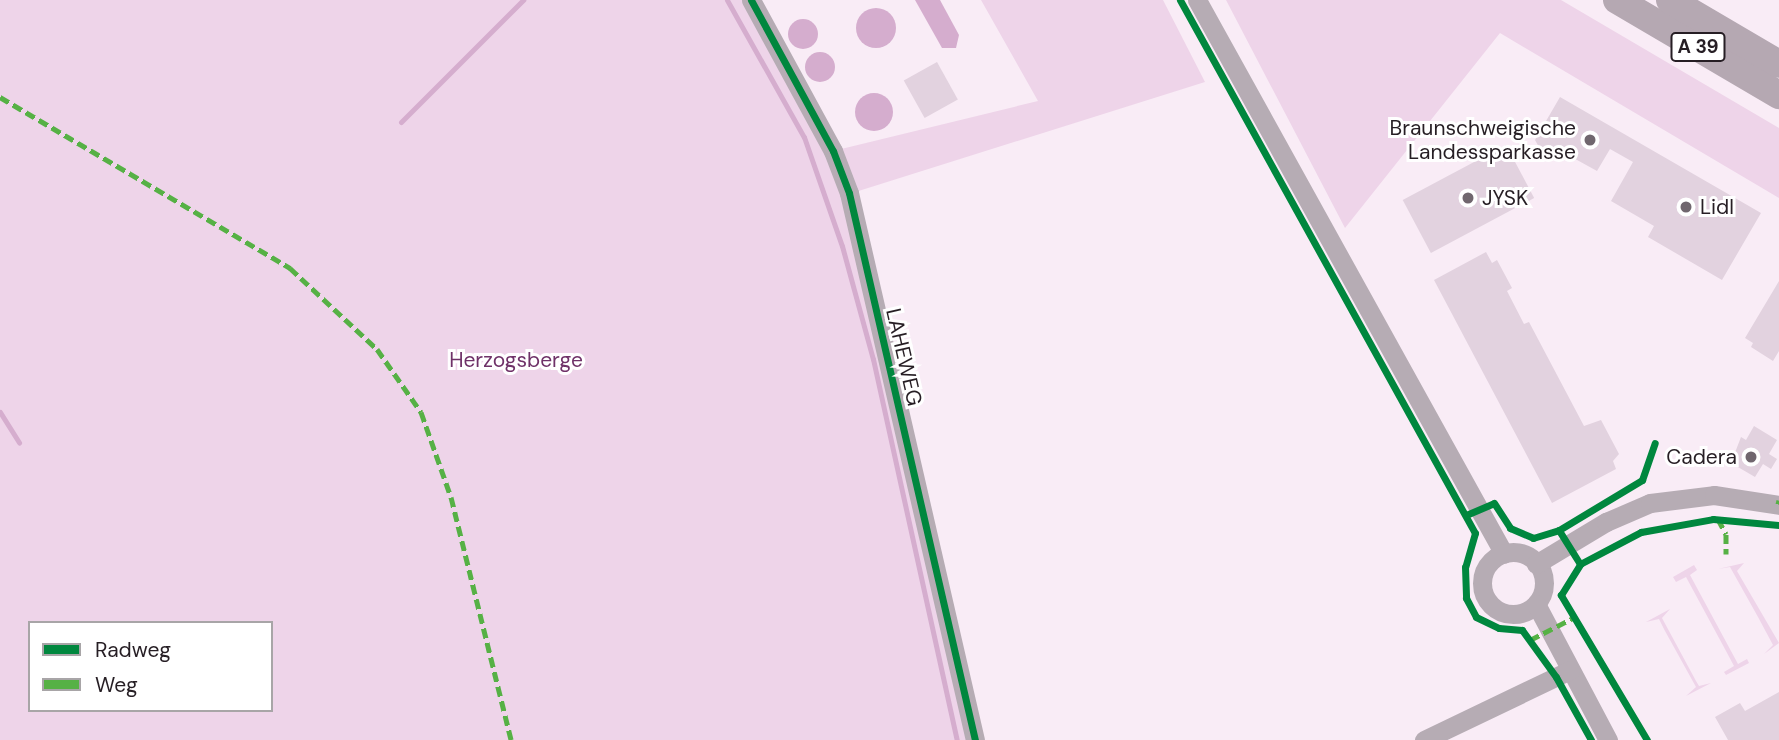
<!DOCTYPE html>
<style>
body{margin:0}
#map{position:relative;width:1779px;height:740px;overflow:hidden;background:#f9ecf6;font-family:"DM Sans",sans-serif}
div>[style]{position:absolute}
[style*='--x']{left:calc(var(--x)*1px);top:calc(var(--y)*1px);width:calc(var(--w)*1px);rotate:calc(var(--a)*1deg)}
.green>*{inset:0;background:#eed4e9}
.water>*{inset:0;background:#d5adce}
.round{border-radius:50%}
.stream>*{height:5px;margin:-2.5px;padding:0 2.5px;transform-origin:2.5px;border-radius:2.5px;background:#d5adce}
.building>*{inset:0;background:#e2d2df;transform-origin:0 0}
.minor>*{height:19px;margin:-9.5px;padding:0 9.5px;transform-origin:9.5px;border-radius:9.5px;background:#b6acb4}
.minor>.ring{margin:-9.5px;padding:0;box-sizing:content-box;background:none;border:19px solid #b6acb4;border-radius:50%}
.highway>*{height:28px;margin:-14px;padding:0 14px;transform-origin:14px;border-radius:14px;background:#b5a8b2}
.quiet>*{height:5px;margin-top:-2.5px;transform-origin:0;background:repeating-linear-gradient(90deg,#56b145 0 10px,transparent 0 15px)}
.cycleway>*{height:7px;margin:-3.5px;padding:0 3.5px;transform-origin:3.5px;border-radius:3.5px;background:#00873e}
.dots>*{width:19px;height:19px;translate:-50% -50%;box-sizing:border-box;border:4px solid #fff;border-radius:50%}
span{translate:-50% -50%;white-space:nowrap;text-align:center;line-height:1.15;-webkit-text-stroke:6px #fff;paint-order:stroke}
.shield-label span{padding:2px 5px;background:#fff;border:2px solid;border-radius:5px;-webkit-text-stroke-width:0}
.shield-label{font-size:19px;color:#261e24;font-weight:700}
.poi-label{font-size:21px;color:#261e24}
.right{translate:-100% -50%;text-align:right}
.left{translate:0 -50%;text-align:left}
.street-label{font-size:21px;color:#261e24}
.park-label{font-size:21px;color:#6f3168}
.legend{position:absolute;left:28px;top:621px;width:245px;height:91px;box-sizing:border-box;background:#fff;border:2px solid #a8a5a7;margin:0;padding:9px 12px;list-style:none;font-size:21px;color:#261e24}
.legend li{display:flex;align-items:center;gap:14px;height:35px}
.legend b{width:35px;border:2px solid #a8a5a7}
</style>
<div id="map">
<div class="green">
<div style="clip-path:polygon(evenodd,0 0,751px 0,833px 151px,1038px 101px,981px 0,1163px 0,1205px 82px,849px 194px,969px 740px,0 740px,0 0,30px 623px,271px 623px,271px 710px,30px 710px,30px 623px)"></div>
<div style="clip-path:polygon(1226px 0,1561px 0,1779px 128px,1779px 198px,1500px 33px,1345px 228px)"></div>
<div style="clip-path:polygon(1744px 563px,1737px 571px,1779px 643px,1764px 654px,1773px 645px,1758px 617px,1730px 567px,1718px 569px)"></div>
<div style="clip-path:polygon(1694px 565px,1697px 570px,1690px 575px,1738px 664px,1747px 659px,1749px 663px,1726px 675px,1724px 672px,1734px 666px,1726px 651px,1686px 577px,1676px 582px,1673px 577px)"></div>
<div style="clip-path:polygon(1670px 609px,1662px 618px,1696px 681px,1699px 686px,1711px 683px,1686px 696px,1696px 687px,1665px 631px,1659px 619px,1646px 622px)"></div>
</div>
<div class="water">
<div style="clip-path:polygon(915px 0,940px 0,959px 35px,956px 48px,942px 48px)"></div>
<div class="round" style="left:856px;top:8px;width:40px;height:40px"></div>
<div class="round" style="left:788px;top:19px;width:30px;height:30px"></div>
<div class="round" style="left:805px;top:52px;width:30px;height:30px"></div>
<div class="round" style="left:855px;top:93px;width:38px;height:38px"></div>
</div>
<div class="stream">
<div style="--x:727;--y:0;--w:157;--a:60.7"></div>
<div style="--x:804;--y:137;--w:115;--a:70.8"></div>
<div style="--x:842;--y:246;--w:117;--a:74.7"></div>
<div style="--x:873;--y:359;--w:390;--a:77.6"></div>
<div style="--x:401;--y:122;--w:173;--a:-45"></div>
<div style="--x:0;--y:412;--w:36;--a:58"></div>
</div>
<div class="building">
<div style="left:937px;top:62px;width:43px;height:38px;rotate:61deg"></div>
<div style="clip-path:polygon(1560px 97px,1761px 213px,1722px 280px,1648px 237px,1654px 226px,1611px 201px,1633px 162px,1610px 149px,1597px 171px,1559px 150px,1545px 158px,1535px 140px)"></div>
<div style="left:1506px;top:145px;width:60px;height:117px;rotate:62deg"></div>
<div style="clip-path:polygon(1486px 252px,1492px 263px,1497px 260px,1512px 288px,1507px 291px,1524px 324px,1529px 322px,1584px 426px,1601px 420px,1619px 454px,1613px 461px,1616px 469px,1552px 503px,1434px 280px)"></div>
<div style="clip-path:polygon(1779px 281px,1779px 351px,1773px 361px,1751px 347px,1753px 343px,1745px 338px)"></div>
<div style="clip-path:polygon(1754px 426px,1777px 440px,1769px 454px,1777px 459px,1771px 469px,1763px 464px,1755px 477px,1731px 463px,1741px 437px,1746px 440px)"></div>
<div style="clip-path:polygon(1779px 692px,1779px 740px,1728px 740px,1715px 717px,1740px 703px,1745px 711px)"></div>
</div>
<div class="minor">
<div style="--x:751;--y:0;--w:172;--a:61.5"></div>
<div style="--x:833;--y:151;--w:45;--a:69.1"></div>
<div style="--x:849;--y:193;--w:561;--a:77.03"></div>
<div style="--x:1197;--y:0;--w:633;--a:61.01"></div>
<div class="ring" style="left:1482px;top:552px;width:43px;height:43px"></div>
<div style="--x:1536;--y:564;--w:82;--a:-31"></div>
<div style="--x:1606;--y:522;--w:48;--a:-23.4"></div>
<div style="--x:1650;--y:503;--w:64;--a:-7.1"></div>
<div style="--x:1714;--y:495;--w:66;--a:8.7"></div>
<div style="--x:1536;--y:604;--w:154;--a:62.1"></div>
<div style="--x:1424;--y:740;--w:162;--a:-25.6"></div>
</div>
<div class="highway">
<div style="--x:1617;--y:0;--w:188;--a:30.4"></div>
<div style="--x:1670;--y:0;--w:126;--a:30.4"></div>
</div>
<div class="quiet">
<div style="--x:0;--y:97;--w:337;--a:30.5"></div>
<div style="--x:290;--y:268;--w:119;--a:43"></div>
<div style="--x:377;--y:349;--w:77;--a:55.1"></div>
<div style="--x:421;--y:412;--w:90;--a:70.6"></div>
<div style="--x:451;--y:497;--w:250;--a:76.1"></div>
<div style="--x:1778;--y:504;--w:4;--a:-76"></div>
<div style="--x:1718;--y:519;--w:17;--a:62"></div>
<div style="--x:1726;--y:534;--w:20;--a:90"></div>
<div style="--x:1530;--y:640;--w:48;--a:-27.1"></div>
</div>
<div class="cycleway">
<div style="--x:751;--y:0;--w:172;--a:61.5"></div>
<div style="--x:833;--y:151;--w:45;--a:69.1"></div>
<div style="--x:849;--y:193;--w:561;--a:77.03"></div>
<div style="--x:1180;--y:0;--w:609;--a:61.04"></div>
<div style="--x:1475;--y:533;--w:35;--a:106"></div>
<div style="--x:1465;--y:567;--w:31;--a:88"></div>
<div style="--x:1466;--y:598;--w:21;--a:62"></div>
<div style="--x:1476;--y:617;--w:25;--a:26"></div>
<div style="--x:1499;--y:628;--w:23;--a:5"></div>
<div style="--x:1522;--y:630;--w:58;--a:54.1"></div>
<div style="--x:1556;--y:677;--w:72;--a:60.9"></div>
<div style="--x:1466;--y:515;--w:30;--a:-23"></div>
<div style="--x:1494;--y:503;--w:30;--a:57"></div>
<div style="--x:1510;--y:528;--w:25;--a:23"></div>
<div style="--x:1533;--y:538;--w:27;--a:-17"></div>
<div style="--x:1580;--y:564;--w:40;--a:-122"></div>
<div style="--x:1559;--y:530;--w:97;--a:-31.1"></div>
<div style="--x:1642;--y:480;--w:39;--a:-71"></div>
<div style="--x:1647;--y:740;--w:169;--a:-120.7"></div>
<div style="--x:1561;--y:595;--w:36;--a:-58"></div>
<div style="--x:1580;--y:564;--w:69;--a:-27.7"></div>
<div style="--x:1641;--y:532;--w:73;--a:-10.2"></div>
<div style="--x:1713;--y:519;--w:66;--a:5.2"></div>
</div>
<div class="dots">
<div style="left:1590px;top:140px;background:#70666e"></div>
<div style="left:1468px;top:198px;background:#70666e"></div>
<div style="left:1686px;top:207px;background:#70666e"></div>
<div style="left:1751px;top:457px;background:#70666e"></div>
</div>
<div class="shield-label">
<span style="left:1698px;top:47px">A 39</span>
</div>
<div class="poi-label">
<span class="right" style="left:1576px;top:140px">Braunschweigische<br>Landessparkasse</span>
<span class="left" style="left:1482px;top:198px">JYSK</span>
<span class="left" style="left:1700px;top:207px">Lidl</span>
<span class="right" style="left:1737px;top:457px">Cadera</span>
</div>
<div class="street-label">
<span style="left:904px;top:357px;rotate:77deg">LAHEWEG</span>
</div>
<div class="park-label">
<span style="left:516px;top:360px">Herzogsberge</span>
</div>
<ul class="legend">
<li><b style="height:9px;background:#00873e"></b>Radweg</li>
<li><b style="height:9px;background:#56b145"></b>Weg</li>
</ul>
</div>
